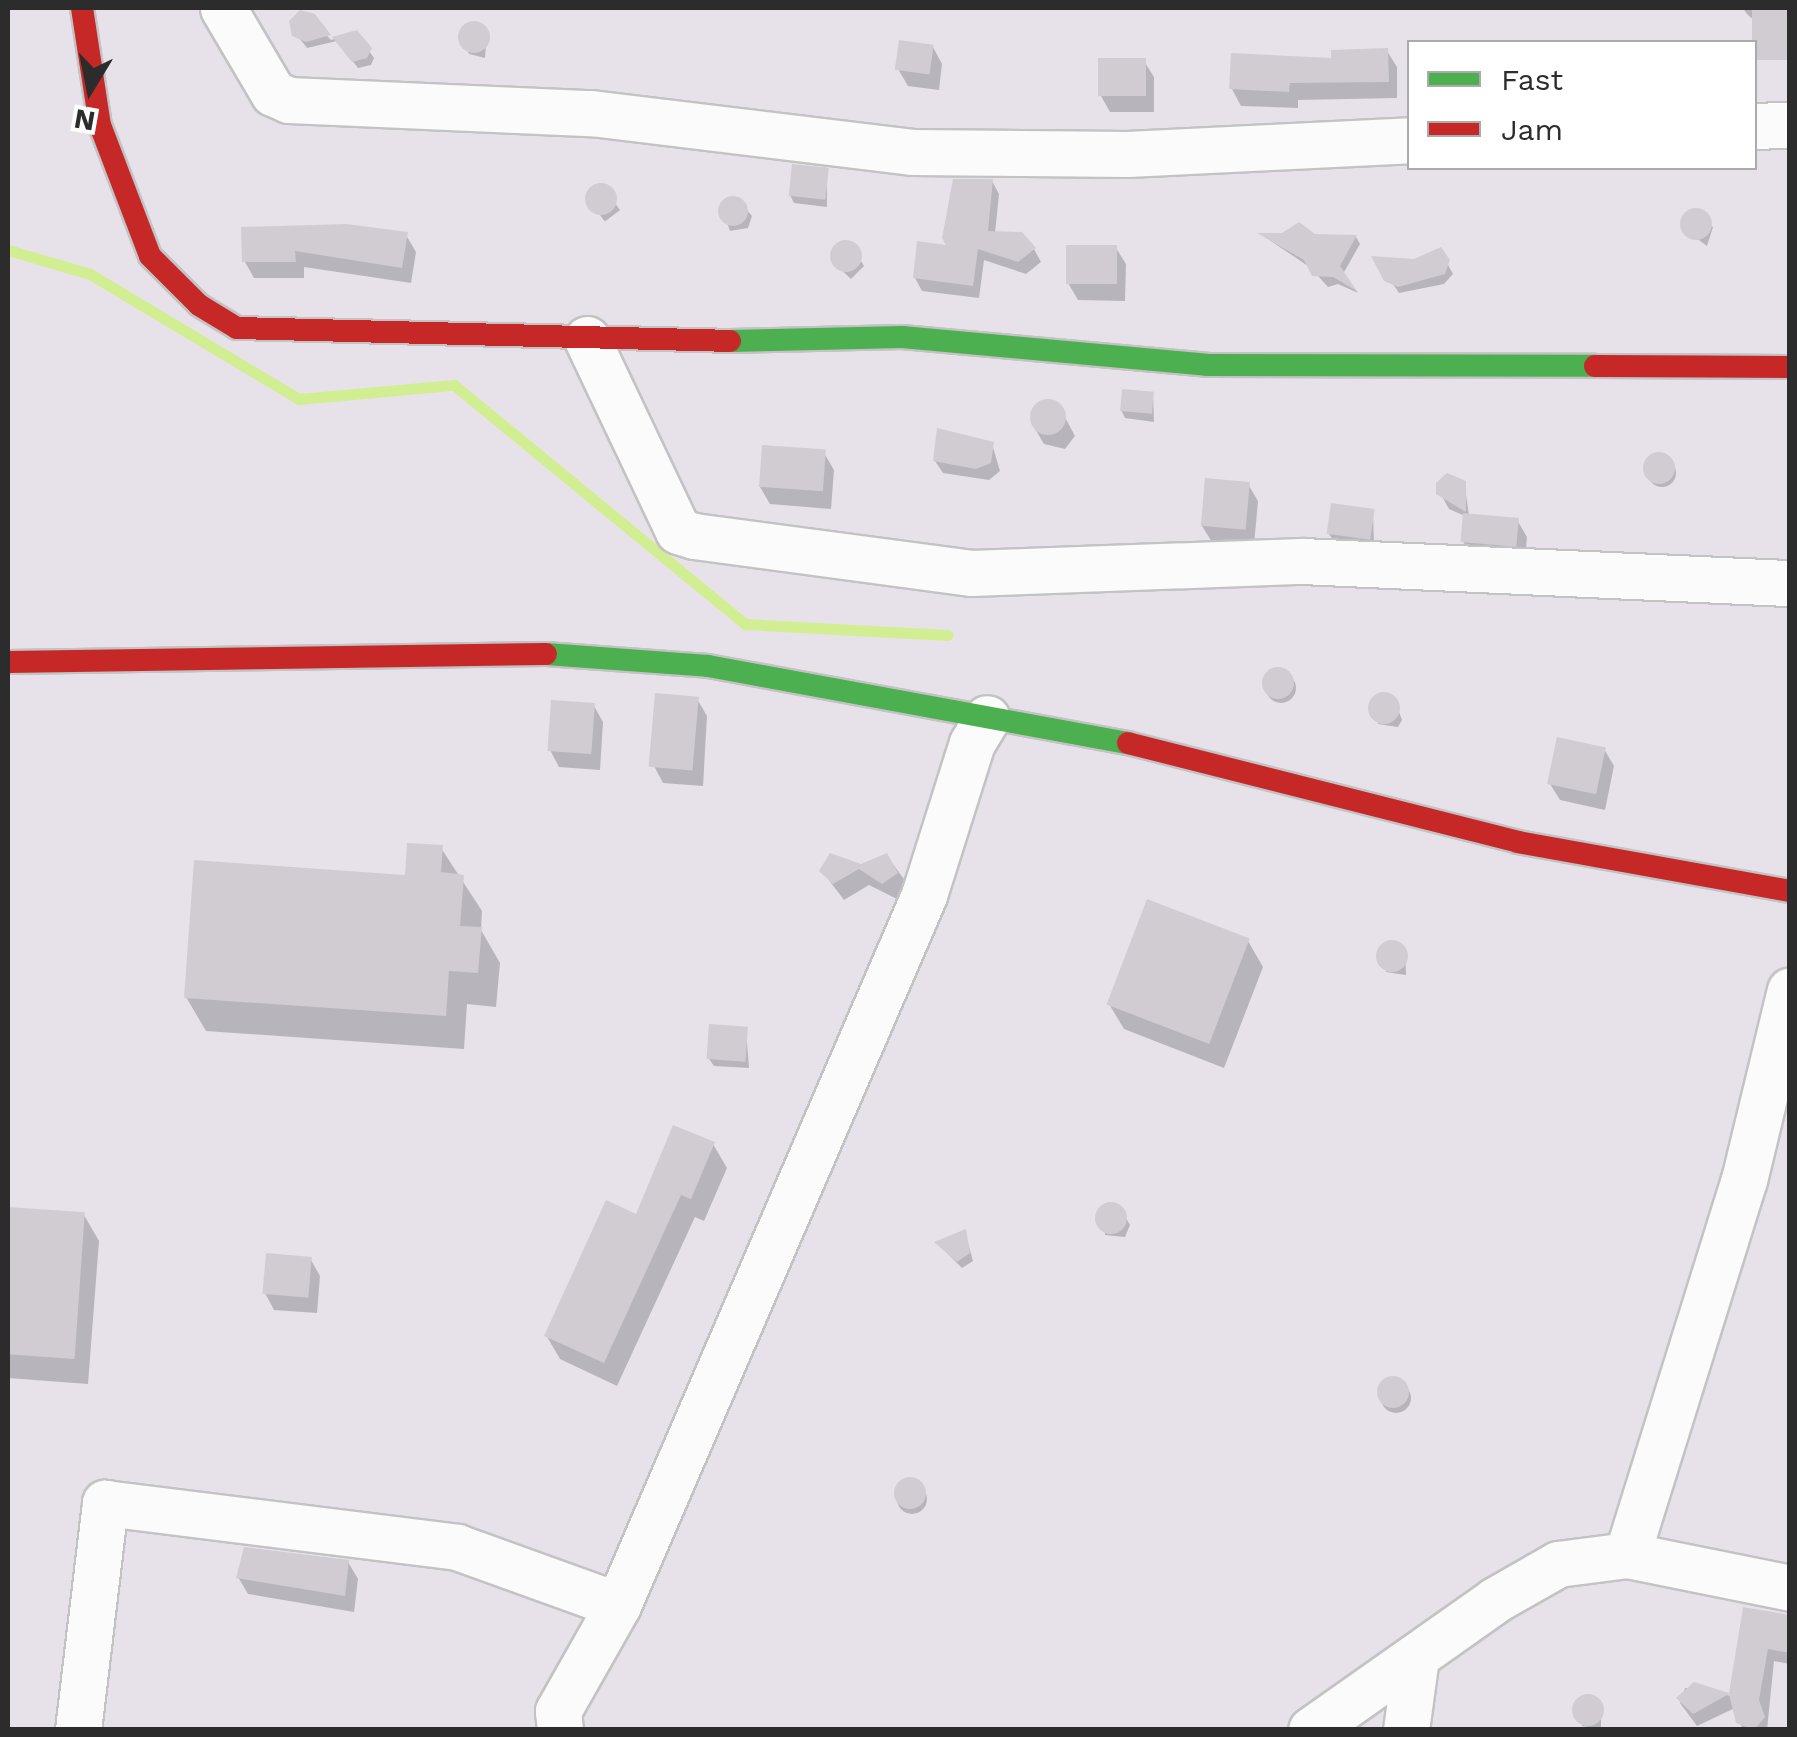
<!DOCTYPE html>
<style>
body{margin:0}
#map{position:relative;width:1797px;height:1737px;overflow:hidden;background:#e7e2ea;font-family:"Work Sans",sans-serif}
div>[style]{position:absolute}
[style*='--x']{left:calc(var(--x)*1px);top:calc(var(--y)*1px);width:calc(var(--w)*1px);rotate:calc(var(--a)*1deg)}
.shadow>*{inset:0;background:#0003;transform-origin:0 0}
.round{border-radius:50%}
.stream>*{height:11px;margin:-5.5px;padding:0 5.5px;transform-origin:5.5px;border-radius:5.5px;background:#d2ee92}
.building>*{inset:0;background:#d0ccd2;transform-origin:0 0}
.roads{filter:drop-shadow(2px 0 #c3c3c4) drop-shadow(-2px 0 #c3c3c4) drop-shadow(0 2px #c3c3c4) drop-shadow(0 -2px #c3c3c4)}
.street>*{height:45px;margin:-22.5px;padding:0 22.5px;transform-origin:22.5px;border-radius:22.5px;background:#fbfbfc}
.fast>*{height:22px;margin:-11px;padding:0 11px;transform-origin:11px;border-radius:11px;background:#4caf50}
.jam>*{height:22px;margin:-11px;padding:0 11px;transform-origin:11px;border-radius:11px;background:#c62828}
span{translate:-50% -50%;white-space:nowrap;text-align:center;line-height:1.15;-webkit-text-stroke:9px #fff;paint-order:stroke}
.frame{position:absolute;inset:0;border:10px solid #2c2c2c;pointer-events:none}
.legend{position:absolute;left:1407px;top:40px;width:350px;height:130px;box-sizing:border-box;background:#fff;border:2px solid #ababab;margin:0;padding:12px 18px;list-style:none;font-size:30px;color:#2c2c2c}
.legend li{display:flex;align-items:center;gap:20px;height:50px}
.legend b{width:50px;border:2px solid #ababab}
.north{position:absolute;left:40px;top:40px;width:100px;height:100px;-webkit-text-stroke:8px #fff;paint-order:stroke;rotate:190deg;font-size:28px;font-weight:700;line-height:40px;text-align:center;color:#2c2c2c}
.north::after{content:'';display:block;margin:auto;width:35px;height:45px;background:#2c2c2c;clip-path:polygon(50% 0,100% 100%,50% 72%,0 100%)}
</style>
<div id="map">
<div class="shadow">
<div style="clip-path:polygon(1743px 8px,1790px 8px,1790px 54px,1747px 14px)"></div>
<div style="clip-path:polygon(305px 13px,331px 40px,356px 32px,374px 58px,371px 65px,358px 68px,337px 41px,307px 48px,296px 34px)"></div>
<div style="clip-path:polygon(467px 26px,487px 31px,485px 58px,469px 54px,461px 37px)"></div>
<div style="clip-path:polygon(933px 47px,942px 64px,939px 90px,908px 86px,898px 69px)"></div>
<div style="clip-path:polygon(1387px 51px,1397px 67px,1397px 98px,1298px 100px,1298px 108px,1241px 106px,1232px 89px)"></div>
<div style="clip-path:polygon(1144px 61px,1154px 77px,1154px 112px,1110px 112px,1101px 96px)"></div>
<div style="clip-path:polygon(827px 171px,827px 207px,794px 203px,790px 195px)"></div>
<div style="clip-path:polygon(992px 181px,999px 194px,995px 233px,1034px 249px,1041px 262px,1026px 274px,984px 260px,979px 298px,922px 291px,915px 278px,951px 248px)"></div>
<div style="left:602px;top:186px;width:30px;height:19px;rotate:53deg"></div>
<div style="clip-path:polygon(740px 202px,752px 216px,748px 228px,730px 231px,721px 205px)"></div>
<div style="clip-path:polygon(1693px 212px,1713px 227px,1707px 246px,1684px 229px)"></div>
<div style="clip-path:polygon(244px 229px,406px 235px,416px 252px,411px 283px,304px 267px,304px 278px,254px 278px,245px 262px)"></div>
<div style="clip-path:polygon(1262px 235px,1356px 237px,1360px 244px,1343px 274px,1358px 293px,1338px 284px,1328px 287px,1311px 268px)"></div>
<div style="clip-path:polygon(841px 244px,852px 245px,864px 266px,851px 279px,834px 263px)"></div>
<div style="clip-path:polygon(1116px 248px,1126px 264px,1125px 301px,1078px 300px,1068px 283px)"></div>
<div style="clip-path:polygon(1440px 250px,1453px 274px,1444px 284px,1399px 293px,1376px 259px,1414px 262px)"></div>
<div style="clip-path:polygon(1153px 394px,1154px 422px,1125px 418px,1121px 410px)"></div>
<div style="clip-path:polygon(1045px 402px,1059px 406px,1075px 436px,1065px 449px,1044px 444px,1034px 427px,1034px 411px)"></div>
<div style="clip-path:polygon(992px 444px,1000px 471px,989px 480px,943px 473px,935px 461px)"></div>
<div style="clip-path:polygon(824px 453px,834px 470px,831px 509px,770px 504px,760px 487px)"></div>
<div class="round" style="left:1648px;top:459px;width:28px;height:28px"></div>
<div style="clip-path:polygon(1248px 484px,1258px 501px,1254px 545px,1212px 542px,1202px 526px)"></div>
<div style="clip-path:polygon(1465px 487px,1469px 516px,1517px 520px,1527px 537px,1525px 560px,1472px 558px,1463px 541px,1465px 516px,1449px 509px,1438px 489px)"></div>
<div style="clip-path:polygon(1373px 511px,1374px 545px,1334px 541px,1329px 534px)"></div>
<div class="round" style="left:1266px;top:673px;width:30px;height:30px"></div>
<div style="clip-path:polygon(1377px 697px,1394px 698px,1402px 720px,1398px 727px,1378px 724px)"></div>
<div style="clip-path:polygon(697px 699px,707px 716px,703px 786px,663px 783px,654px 766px)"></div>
<div style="clip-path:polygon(594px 706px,603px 722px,600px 770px,559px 767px,550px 750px)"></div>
<div style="clip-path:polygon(1604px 749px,1614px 766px,1605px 810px,1560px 800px,1550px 784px)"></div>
<div style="clip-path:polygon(441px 848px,482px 911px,481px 930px,500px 963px,496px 1007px,467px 1004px,464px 1049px,206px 1031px,186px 997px,407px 878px)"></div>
<div style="clip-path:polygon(887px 856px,906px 882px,897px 899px,869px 885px,844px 900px,822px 871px,862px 867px)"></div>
<div style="clip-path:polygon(1248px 941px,1263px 967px,1224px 1068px,1124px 1029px,1109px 1004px)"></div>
<div style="clip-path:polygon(1385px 945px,1405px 950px,1406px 975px,1386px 972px)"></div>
<div style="clip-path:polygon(746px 1029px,749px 1068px,714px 1066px,709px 1059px)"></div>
<div style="clip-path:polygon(713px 1144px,727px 1168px,704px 1221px,695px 1217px,617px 1386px,560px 1359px,546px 1335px,638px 1218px)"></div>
<div style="clip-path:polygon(1104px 1208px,1121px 1209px,1130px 1225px,1125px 1237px,1105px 1235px)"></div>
<div style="clip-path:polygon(8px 1209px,84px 1215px,99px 1241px,88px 1384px,8px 1378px)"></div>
<div style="clip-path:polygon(965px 1232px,973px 1261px,962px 1268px,938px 1244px)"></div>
<div style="clip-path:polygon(311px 1260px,320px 1276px,317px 1313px,274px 1310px,265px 1293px)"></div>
<div class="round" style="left:1381px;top:1383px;width:30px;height:30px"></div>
<div class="round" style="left:897px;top:1484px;width:30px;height:30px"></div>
<div style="clip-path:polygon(348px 1562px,358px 1579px,354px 1612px,248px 1594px,238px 1577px)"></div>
<div style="clip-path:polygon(1790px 1617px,1790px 1664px,1774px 1661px,1767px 1730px,1743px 1730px,1735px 1708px,1697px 1726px,1680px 1703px,1685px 1688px,1732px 1696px)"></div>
<div style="clip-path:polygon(1581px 1699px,1601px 1704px,1601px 1729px,1582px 1726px)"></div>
</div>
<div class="stream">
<div style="--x:8;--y:250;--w:85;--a:16.3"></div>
<div style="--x:90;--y:274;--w:244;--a:30.9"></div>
<div style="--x:299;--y:399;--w:156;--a:-5.2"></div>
<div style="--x:454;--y:385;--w:377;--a:39.4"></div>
<div style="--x:745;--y:624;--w:203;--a:3.1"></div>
</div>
<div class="building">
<div style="left:1752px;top:8px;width:38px;height:52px"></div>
<div style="clip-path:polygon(300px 10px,315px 14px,331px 35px,306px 42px,292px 36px,289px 21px)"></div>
<div class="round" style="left:458px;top:21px;width:32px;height:32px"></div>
<div style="clip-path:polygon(357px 30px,372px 48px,367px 58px,352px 62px,332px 37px)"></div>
<div style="left:899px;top:40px;width:35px;height:30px;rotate:8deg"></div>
<div style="clip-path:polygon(1388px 48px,1389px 82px,1290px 83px,1289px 92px,1229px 89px,1231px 53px,1331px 58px,1331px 50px)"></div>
<div style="left:1146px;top:58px;width:38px;height:48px;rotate:90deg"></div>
<div style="left:792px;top:164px;width:37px;height:32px;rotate:6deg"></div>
<div style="clip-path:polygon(953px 179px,993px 179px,988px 231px,1022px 232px,1036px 248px,1018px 262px,978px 249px,973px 286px,913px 278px,917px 241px,946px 245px,942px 238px)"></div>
<div class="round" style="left:585px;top:183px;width:32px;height:32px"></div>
<div class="round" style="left:718px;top:196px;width:30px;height:30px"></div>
<div class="round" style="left:1680px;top:208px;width:32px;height:32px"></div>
<div style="clip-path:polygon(1299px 222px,1315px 234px,1357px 235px,1340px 266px,1357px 291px,1333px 277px,1312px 276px,1304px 260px,1257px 233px,1282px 233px)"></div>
<div style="clip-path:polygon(346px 224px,408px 232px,402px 268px,295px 251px,296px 262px,242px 262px,241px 227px)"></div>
<div class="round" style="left:830px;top:240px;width:32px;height:32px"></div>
<div style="left:1066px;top:245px;width:51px;height:39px"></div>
<div style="clip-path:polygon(1441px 247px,1450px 260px,1445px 274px,1398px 287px,1384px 281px,1371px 256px,1414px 259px)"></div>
<div style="left:1122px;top:389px;width:32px;height:22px;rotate:5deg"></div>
<div class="round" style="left:1030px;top:399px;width:36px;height:36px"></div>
<div style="clip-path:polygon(937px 428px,994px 442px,991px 463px,976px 469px,933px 461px)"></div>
<div style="left:762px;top:445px;width:64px;height:42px;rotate:4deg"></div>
<div class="round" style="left:1643px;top:452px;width:32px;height:32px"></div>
<div style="clip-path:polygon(1447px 473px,1466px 481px,1466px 512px,1436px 494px,1436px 483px)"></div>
<div style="left:1205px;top:478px;width:45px;height:48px;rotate:5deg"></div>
<div style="left:1331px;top:503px;width:44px;height:31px;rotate:8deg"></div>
<div style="left:1463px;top:513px;width:56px;height:29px;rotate:5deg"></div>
<div class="round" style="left:1262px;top:667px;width:32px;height:32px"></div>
<div class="round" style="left:1368px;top:692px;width:32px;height:32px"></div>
<div style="left:655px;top:693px;width:44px;height:74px;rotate:5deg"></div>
<div style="left:551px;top:700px;width:44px;height:51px;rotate:4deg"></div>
<div style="left:1557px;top:737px;width:50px;height:48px;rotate:12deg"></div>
<div style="clip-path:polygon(407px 843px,443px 845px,441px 872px,464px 875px,460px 926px,482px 927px,478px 973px,449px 971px,446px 1016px,184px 998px,194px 860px,405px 875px)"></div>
<div style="clip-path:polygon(830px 853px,861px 864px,887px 853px,898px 873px,882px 884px,859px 869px,833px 884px,819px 871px)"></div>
<div style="left:1147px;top:899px;width:110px;height:113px;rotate:21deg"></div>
<div class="round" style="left:1376px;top:940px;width:32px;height:32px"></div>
<div style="left:709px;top:1024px;width:39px;height:35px;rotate:4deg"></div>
<div style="clip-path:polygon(673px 1125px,715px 1142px,691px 1199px,681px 1195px,604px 1363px,544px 1336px,606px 1200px,636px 1214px)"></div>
<div class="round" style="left:1095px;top:1202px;width:32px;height:32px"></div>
<div style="left:8px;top:1207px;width:77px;height:147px;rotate:4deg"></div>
<div style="clip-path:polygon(966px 1229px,970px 1253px,957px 1262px,934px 1242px)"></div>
<div style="left:266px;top:1253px;width:46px;height:41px;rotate:5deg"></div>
<div class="round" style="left:1377px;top:1376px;width:32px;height:32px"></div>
<div class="round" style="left:894px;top:1477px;width:32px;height:32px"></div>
<div style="clip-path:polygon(244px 1547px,349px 1560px,345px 1596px,236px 1578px)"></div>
<div style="clip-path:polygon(1743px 1607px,1790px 1615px,1790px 1653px,1768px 1649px,1759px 1700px,1765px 1717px,1754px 1730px,1736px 1723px,1729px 1694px,1693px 1714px,1676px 1698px,1694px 1682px,1729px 1693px)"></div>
<div class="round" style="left:1572px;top:1694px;width:32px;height:32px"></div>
</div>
<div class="roads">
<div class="street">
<div style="--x:223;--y:8;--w:99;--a:59.5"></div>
<div style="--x:273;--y:93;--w:17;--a:24"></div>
<div style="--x:289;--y:100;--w:302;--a:2.5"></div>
<div style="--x:591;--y:113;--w:323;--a:6.9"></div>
<div style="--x:912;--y:152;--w:215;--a:0.5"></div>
<div style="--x:1127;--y:154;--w:283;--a:-2.8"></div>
<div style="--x:1754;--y:126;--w:36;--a:-2"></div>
<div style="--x:587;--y:339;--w:212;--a:64.6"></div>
<div style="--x:678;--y:531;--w:17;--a:17"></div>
<div style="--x:694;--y:536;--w:279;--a:7.6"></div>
<div style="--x:971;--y:573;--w:331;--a:-2.1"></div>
<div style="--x:1302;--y:561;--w:488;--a:2.6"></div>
<div style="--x:1627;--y:1555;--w:393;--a:-72.7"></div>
<div style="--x:1744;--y:1180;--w:195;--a:-76.4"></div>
<div style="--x:78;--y:1730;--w:229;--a:-83.2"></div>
<div style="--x:105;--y:1503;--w:355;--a:7.1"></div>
<div style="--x:457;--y:1547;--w:171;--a:19.8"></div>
<div style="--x:560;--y:1730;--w:19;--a:-96"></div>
<div style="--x:558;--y:1711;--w:122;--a:-60.5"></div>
<div style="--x:618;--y:1605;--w:773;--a:-66.68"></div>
<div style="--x:924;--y:895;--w:159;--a:-72.5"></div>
<div style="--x:972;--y:743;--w:29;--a:-59"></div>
<div style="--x:1311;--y:1730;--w:225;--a:-35.2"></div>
<div style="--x:1495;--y:1600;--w:73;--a:-29.7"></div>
<div style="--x:1558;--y:1564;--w:70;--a:-7.4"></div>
<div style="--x:1627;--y:1555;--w:166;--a:11.4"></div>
<div style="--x:1406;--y:1730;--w:74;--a:-82.2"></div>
</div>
<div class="fast">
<div style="--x:730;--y:341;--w:172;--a:-1.3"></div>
<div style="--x:902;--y:337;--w:306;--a:5.2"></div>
<div style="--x:1207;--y:365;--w:388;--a:0.1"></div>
<div style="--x:546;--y:654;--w:162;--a:4.2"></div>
<div style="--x:708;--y:666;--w:427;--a:10.4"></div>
</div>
<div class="jam">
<div style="--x:82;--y:8;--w:118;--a:81.3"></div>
<div style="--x:100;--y:125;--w:140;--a:69.1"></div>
<div style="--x:150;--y:256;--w:69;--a:45"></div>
<div style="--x:199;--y:305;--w:44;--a:31.2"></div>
<div style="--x:237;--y:328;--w:493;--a:1.5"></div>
<div style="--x:1595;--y:366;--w:195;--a:0.3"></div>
<div style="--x:8;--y:662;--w:538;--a:-0.85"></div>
<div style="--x:1128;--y:743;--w:402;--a:14.2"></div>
<div style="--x:1518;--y:842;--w:276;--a:10.2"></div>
</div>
</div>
<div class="frame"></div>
<ul class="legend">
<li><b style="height:12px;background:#4caf50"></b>Fast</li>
<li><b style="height:12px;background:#c62828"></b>Jam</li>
</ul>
<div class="north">N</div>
</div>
